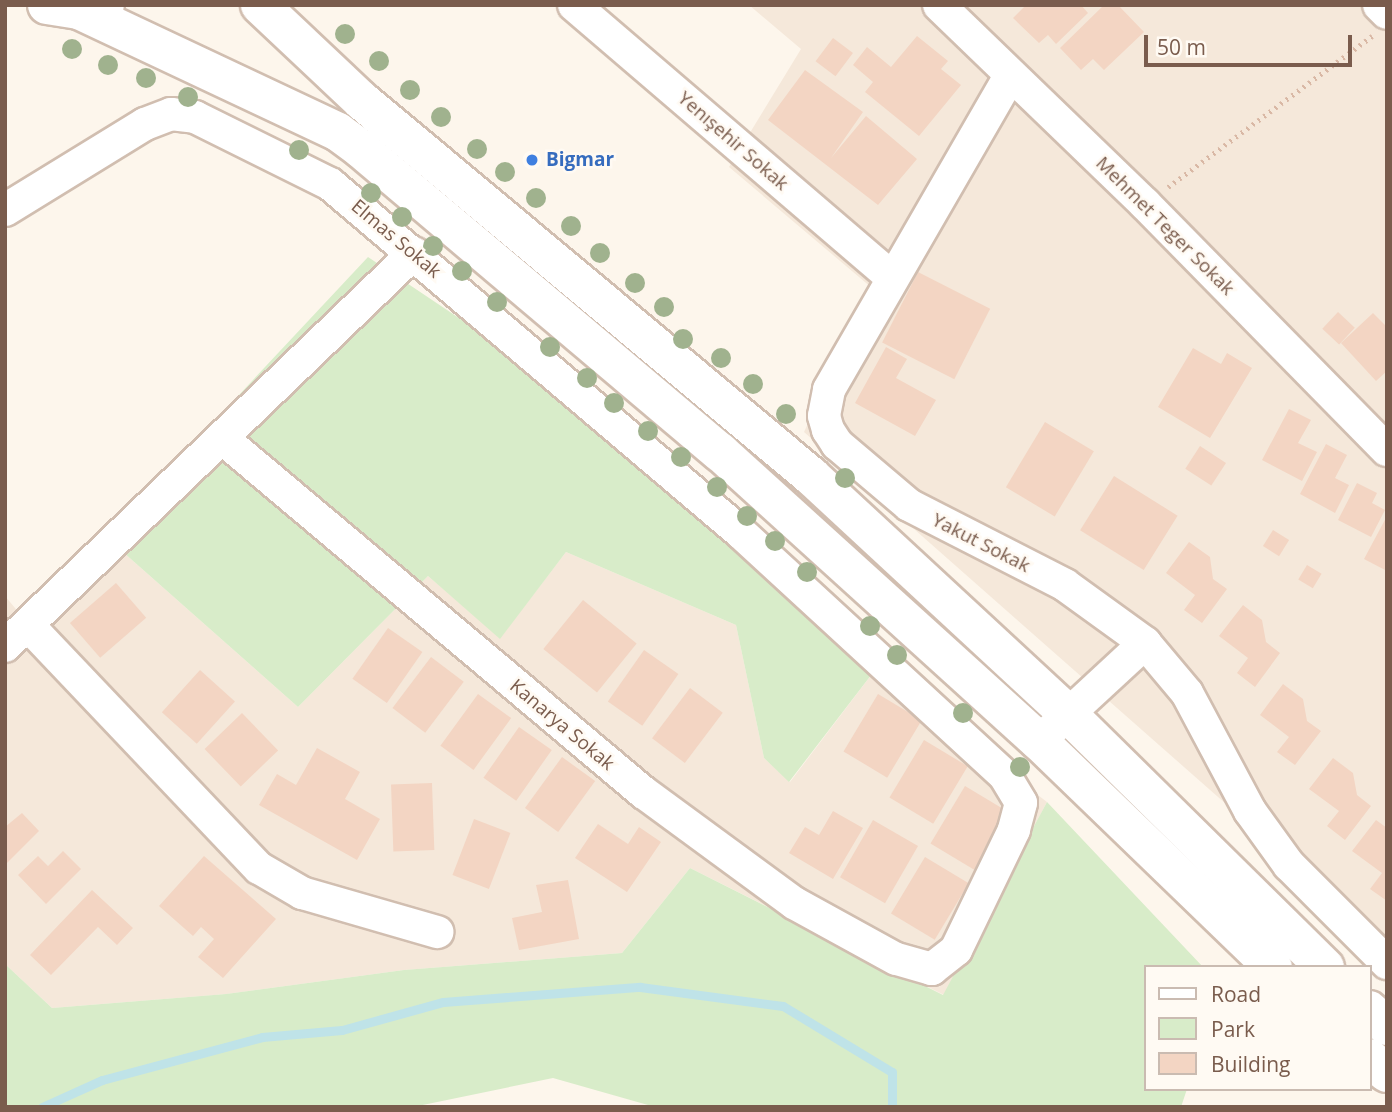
<!DOCTYPE html>
<meta charset="utf-8">
<style>
body{margin:0}
#map{position:relative;width:1392px;height:1112px;overflow:hidden;background:#fdf6ec;font-family:"Open Sans",sans-serif}
div>[style]{position:absolute}
[style*='--x']{left:calc(var(--x)*1px);top:calc(var(--y)*1px);width:calc(var(--w)*1px);rotate:calc(var(--a)*1deg)}
.residential>*{inset:0;background:#f5e8da}
.green>*{inset:0;background:#d8ecc9}
.stream>*{height:9px;margin:-4.5px;padding:0 4.5px;transform-origin:4.5px;border-radius:4.5px;background:#bfe3e8}
.building>*{inset:0;background:#f3d5c3;transform-origin:0 0}
.path>*{height:4.5px;margin-top:-2.25px;transform-origin:0;background:repeating-linear-gradient(90deg,#d9b8a5 0 2px,transparent 0 7px)}
.roads{filter:drop-shadow(2px 0 #d1beb0) drop-shadow(-2px 0 #d1beb0) drop-shadow(0 2px #d1beb0) drop-shadow(0 -2px #d1beb0)}
.minor>*{height:32px;margin:-16px;padding:0 16px;transform-origin:16px;border-radius:16px;background:#fff}
.tertiary>*{height:38px;margin:-19px;padding:0 19px;transform-origin:19px;border-radius:19px;background:#fff}
.trees>*{width:20px;height:20px;margin:-10px;border-radius:50%;background:#a0b28e}
.dots>*{width:19px;height:19px;translate:-50% -50%;box-sizing:border-box;border:4px solid #fffaf3;border-radius:50%}
span{translate:-50% -50%;white-space:nowrap;text-align:center;line-height:1.15;-webkit-text-stroke:5px #fffaf3;paint-order:stroke}
.street-label{font-size:19px;color:#7a5c4d}
.shop-label{font-size:19px;color:#366cbe;font-weight:700}
.left{translate:0 -50%;text-align:left}
.frame{position:absolute;inset:0;border:7px solid #7a5c4d;pointer-events:none}
.legend{position:absolute;left:1144px;top:965px;width:228px;height:126px;box-sizing:border-box;background:#fffaf3;border:2px solid #cabbb1;margin:0;padding:9px 12px;list-style:none;font-size:21px;color:#7a5c4d}
.legend li{display:flex;align-items:center;gap:14px;height:35px}
.legend b{width:35px;border:2px solid #cabbb1}
.scale{position:absolute;left:1144px;top:35px;width:208px;height:32px;box-sizing:border-box;border:4px solid #7a5c4d;border-top:0;padding-left:9px;font-size:21px;line-height:24px;white-space:nowrap;color:#7a5c4d;-webkit-text-stroke:5px #fffaf3;paint-order:stroke}
</style>
<div id="map">
<div class="residential">
<div style="clip-path:polygon(749px 5px,1387px 5px,1387px 946px,804px 432px,872px 288px,729px 167px,801px 49px)"></div>
<div style="clip-path:polygon(106px 537px,298px 707px,428px 576px,500px 638px,566px 552px,736px 625px,764px 758px,790px 782px,875px 670px,1047px 802px,944px 995px,690px 868px,622px 953px,404px 970px,226px 994px,52px 1008px,5px 964px,5px 596px,20px 614px)"></div>
</div>
<div class="green">
<div style="clip-path:polygon(368px 257px,517px 357px,875px 670px,789px 782px,764px 758px,736px 625px,566px 552px,500px 639px,428px 576px,298px 707px,106px 537px)"></div>
<div style="clip-path:polygon(1047px 802px,1203px 967px,1145px 967px,1145px 1089px,1187px 1089px,1181px 1107px,655px 1107px,553px 1078px,413px 1107px,5px 1107px,5px 964px,52px 1008px,226px 994px,404px 970px,622px 953px,690px 868px,943px 995px)"></div>
</div>
<div class="stream">
<div style="--x:42;--y:1107;--w:66;--a:-24.2"></div>
<div style="--x:102;--y:1080;--w:166;--a:-15"></div>
<div style="--x:262;--y:1037;--w:80;--a:-5"></div>
<div style="--x:342;--y:1030;--w:105;--a:-15.5"></div>
<div style="--x:443;--y:1002;--w:198;--a:-4.4"></div>
<div style="--x:640;--y:987;--w:144;--a:7.6"></div>
<div style="--x:783;--y:1006;--w:127;--a:31.2"></div>
<div style="--x:892;--y:1072;--w:35;--a:90"></div>
</div>
<div class="building">
<div style="clip-path:polygon(1026px 5px,1081px 5px,1088px 13px,1056px 44px,1048px 35px,1039px 43px,1013px 18px)"></div>
<div style="clip-path:polygon(1104px 5px,1118px 5px,1144px 32px,1104px 70px,1093px 59px,1081px 70px,1060px 48px)"></div>
<div style="clip-path:polygon(917px 36px,948px 61px,941px 69px,961px 85px,919px 136px,865px 92px,873px 82px,853px 65px,867px 47px,891px 67px)"></div>
<div style="left:833px;top:38px;width:25px;height:29px;rotate:37deg"></div>
<div style="clip-path:polygon(805px 70px,863px 112px,831px 158px,866px 116px,917px 159px,878px 205px,768px 120px)"></div>
<div style="left:918px;top:272px;width:81px;height:79px;rotate:27deg"></div>
<div style="left:1338px;top:312px;width:23px;height:23px;rotate:43deg"></div>
<div style="clip-path:polygon(1373px 313px,1387px 327px,1387px 371px,1376px 381px,1341px 343px)"></div>
<div style="clip-path:polygon(886px 347px,907px 359px,896px 378px,936px 400px,915px 436px,855px 403px)"></div>
<div style="clip-path:polygon(1193px 348px,1221px 364px,1227px 353px,1252px 368px,1210px 438px,1158px 407px)"></div>
<div style="clip-path:polygon(1289px 409px,1311px 420px,1298px 443px,1317px 452px,1302px 481px,1262px 460px)"></div>
<div style="left:1045px;top:422px;width:57px;height:76px;rotate:31deg"></div>
<div style="clip-path:polygon(1326px 444px,1347px 455px,1335px 478px,1349px 485px,1335px 513px,1300px 494px)"></div>
<div style="left:1200px;top:446px;width:31px;height:27px;rotate:33deg"></div>
<div style="left:1114px;top:476px;width:75px;height:64px;rotate:32deg"></div>
<div style="clip-path:polygon(1357px 483px,1377px 493px,1372px 503px,1385px 510px,1371px 537px,1338px 520px)"></div>
<div style="clip-path:polygon(1387px 516px,1387px 571px,1364px 559px)"></div>
<div style="left:1273px;top:530px;width:19px;height:19px;rotate:32deg"></div>
<div style="clip-path:polygon(1189px 542px,1210px 557px,1213px 579px,1227px 589px,1202px 623px,1184px 610px,1195px 595px,1166px 573px)"></div>
<div style="left:1307px;top:565px;width:17px;height:17px;rotate:31deg"></div>
<div style="left:116px;top:583px;width:46px;height:61px;rotate:49deg"></div>
<div style="left:583px;top:600px;width:69px;height:63px;rotate:39deg"></div>
<div style="clip-path:polygon(1243px 605px,1262px 620px,1266px 642px,1280px 653px,1255px 687px,1237px 673px,1248px 658px,1219px 636px)"></div>
<div style="left:388px;top:628px;width:42px;height:62px;rotate:35deg"></div>
<div style="left:644px;top:650px;width:42px;height:63px;rotate:35deg"></div>
<div style="left:431px;top:657px;width:41px;height:64px;rotate:37deg"></div>
<div style="left:200px;top:670px;width:47px;height:57px;rotate:42deg"></div>
<div style="clip-path:polygon(1283px 684px,1303px 699px,1307px 721px,1321px 731px,1295px 765px,1277px 752px,1289px 737px,1260px 715px)"></div>
<div style="left:690px;top:688px;width:41px;height:63px;rotate:37deg"></div>
<div style="left:478px;top:694px;width:41px;height:64px;rotate:36deg"></div>
<div style="left:878px;top:694px;width:51px;height:67px;rotate:31deg"></div>
<div style="left:242px;top:713px;width:52px;height:52px;rotate:46deg"></div>
<div style="left:519px;top:727px;width:40px;height:62px;rotate:35deg"></div>
<div style="left:924px;top:740px;width:51px;height:67px;rotate:31deg"></div>
<div style="clip-path:polygon(317px 748px,360px 772px,345px 799px,380px 819px,357px 860px,259px 805px,277px 774px,296px 785px)"></div>
<div style="left:562px;top:757px;width:41px;height:63px;rotate:36deg"></div>
<div style="clip-path:polygon(1333px 758px,1353px 773px,1357px 795px,1371px 806px,1345px 840px,1327px 826px,1339px 811px,1309px 789px)"></div>
<div style="left:432px;top:783px;width:67px;height:41px;rotate:88deg"></div>
<div style="left:965px;top:786px;width:51px;height:67px;rotate:31deg"></div>
<div style="clip-path:polygon(833px 811px,863px 828px,833px 879px,789px 853px,805px 827px,819px 835px)"></div>
<div style="clip-path:polygon(22px 813px,39px 831px,5px 865px,5px 827px)"></div>
<div style="left:474px;top:819px;width:39px;height:60px;rotate:21deg"></div>
<div style="left:873px;top:820px;width:52px;height:66px;rotate:30deg"></div>
<div style="clip-path:polygon(1376px 820px,1387px 828px,1387px 901px,1370px 889px,1382px 873px,1352px 851px)"></div>
<div style="clip-path:polygon(598px 824px,628px 844px,639px 827px,661px 842px,627px 892px,575px 858px)"></div>
<div style="clip-path:polygon(63px 851px,81px 869px,46px 904px,18px 875px,38px 856px,48px 866px)"></div>
<div style="clip-path:polygon(204px 856px,276px 919px,223px 978px,198px 957px,214px 939px,201px 927px,193px 936px,159px 906px)"></div>
<div style="left:925px;top:857px;width:51px;height:66px;rotate:31deg"></div>
<div style="clip-path:polygon(568px 880px,579px 939px,519px 950px,512px 918px,542px 912px,536px 885px)"></div>
<div style="clip-path:polygon(92px 890px,133px 928px,117px 945px,98px 927px,51px 975px,30px 955px)"></div>
</div>
<div class="path">
<div style="--x:1168;--y:187;--w:254;--a:-36.5"></div>
</div>
<div class="roads">
<div class="minor">
<div style="--x:574;--y:5;--w:418;--a:40.6"></div>
<div style="--x:939;--y:5;--w:286;--a:44"></div>
<div style="--x:1145;--y:204;--w:345;--a:45.5"></div>
<div style="--x:1379;--y:5;--w:11;--a:45"></div>
<div style="--x:1010;--y:76;--w:362;--a:120"></div>
<div style="--x:829;--y:390;--w:26;--a:101"></div>
<div style="--x:824;--y:416;--w:15;--a:74"></div>
<div style="--x:828;--y:430;--w:17;--a:57"></div>
<div style="--x:837;--y:444;--w:94;--a:40.3"></div>
<div style="--x:909;--y:505;--w:175;--a:27.1"></div>
<div style="--x:1065;--y:585;--w:99;--a:35.9"></div>
<div style="--x:1145;--y:643;--w:65;--a:50"></div>
<div style="--x:1187;--y:693;--w:134;--a:61.9"></div>
<div style="--x:1250;--y:811;--w:67;--a:54.2"></div>
<div style="--x:1289;--y:865;--w:139;--a:45"></div>
<div style="--x:5;--y:210;--w:164;--a:-31.6"></div>
<div style="--x:145;--y:124;--w:28;--a:-21"></div>
<div style="--x:171;--y:114;--w:24;--a:7"></div>
<div style="--x:195;--y:117;--w:151;--a:26.4"></div>
<div style="--x:330;--y:184;--w:538;--a:40.32"></div>
<div style="--x:740;--y:532;--w:360;--a:42.6"></div>
<div style="--x:1005;--y:776;--w:31;--a:59"></div>
<div style="--x:1021;--y:803;--w:28;--a:105"></div>
<div style="--x:1014;--y:830;--w:133;--a:115.8"></div>
<div style="--x:956;--y:950;--w:31;--a:142"></div>
<div style="--x:932;--y:969;--w:37;--a:-164"></div>
<div style="--x:896;--y:959;--w:116;--a:-151.2"></div>
<div style="--x:794;--y:903;--w:186;--a:-143.7"></div>
<div style="--x:644;--y:793;--w:551;--a:-139.93"></div>
<div style="--x:28;--y:625;--w:335;--a:46.5"></div>
<div style="--x:259;--y:868;--w:50;--a:30.2"></div>
<div style="--x:302;--y:893;--w:141;--a:16.1"></div>
<div style="--x:5;--y:646;--w:567;--a:-43.86"></div>
<div style="--x:1051;--y:730;--w:128;--a:-42.8"></div>
</div>
<div class="tertiary">
<div style="--x:47;--y:5;--w:32;--a:9"></div>
<div style="--x:79;--y:10;--w:26;--a:-9"></div>
<div style="--x:260;--y:5;--w:140;--a:43.3"></div>
<div style="--x:362;--y:101;--w:585;--a:39.87"></div>
<div style="--x:811;--y:476;--w:350;--a:42.8"></div>
<div style="--x:1068;--y:714;--w:361;--a:44.6"></div>
<div style="--x:79;--y:10;--w:286;--a:25.2"></div>
<div style="--x:338;--y:132;--w:29;--a:36"></div>
<div style="--x:361;--y:149;--w:470;--a:40.2"></div>
<div style="--x:720;--y:452;--w:430;--a:42.2"></div>
<div style="--x:1039;--y:741;--w:325;--a:44"></div>
<div style="--x:1369;--y:1010;--w:24;--a:42"></div>
<div style="--x:1369;--y:1058;--w:23;--a:40"></div>
</div>
</div>
<div class="trees">
<div style="left:345px;top:34px"></div>
<div style="left:72px;top:49px"></div>
<div style="left:379px;top:61px"></div>
<div style="left:108px;top:65px"></div>
<div style="left:146px;top:78px"></div>
<div style="left:410px;top:90px"></div>
<div style="left:188px;top:97px"></div>
<div style="left:441px;top:117px"></div>
<div style="left:477px;top:149px"></div>
<div style="left:299px;top:150px"></div>
<div style="left:505px;top:172px"></div>
<div style="left:371px;top:193px"></div>
<div style="left:536px;top:198px"></div>
<div style="left:402px;top:217px"></div>
<div style="left:571px;top:226px"></div>
<div style="left:433px;top:246px"></div>
<div style="left:600px;top:253px"></div>
<div style="left:462px;top:271px"></div>
<div style="left:635px;top:283px"></div>
<div style="left:497px;top:302px"></div>
<div style="left:664px;top:307px"></div>
<div style="left:683px;top:339px"></div>
<div style="left:550px;top:347px"></div>
<div style="left:721px;top:358px"></div>
<div style="left:587px;top:378px"></div>
<div style="left:753px;top:384px"></div>
<div style="left:614px;top:403px"></div>
<div style="left:786px;top:414px"></div>
<div style="left:648px;top:431px"></div>
<div style="left:681px;top:457px"></div>
<div style="left:845px;top:478px"></div>
<div style="left:717px;top:487px"></div>
<div style="left:747px;top:516px"></div>
<div style="left:775px;top:541px"></div>
<div style="left:807px;top:572px"></div>
<div style="left:870px;top:626px"></div>
<div style="left:897px;top:655px"></div>
<div style="left:963px;top:713px"></div>
<div style="left:1020px;top:767px"></div>
</div>
<div class="dots">
<div style="left:532px;top:160px;background:#3f7fe0"></div>
</div>
<div class="street-label">
<span style="left:733px;top:141px;rotate:41deg">Yenışehir Sokak</span>
<span style="left:1165px;top:226px;rotate:45deg">Mehmet Teger Sokak</span>
<span style="left:396px;top:239px;rotate:40deg">Elmas Sokak</span>
<span style="left:981px;top:543px;rotate:27deg">Yakut Sokak</span>
<span style="left:562px;top:725px;rotate:40deg">Kanarya Sokak</span>
</div>
<div class="shop-label">
<span class="left" style="left:546px;top:160px">Bigmar</span>
</div>
<div class="frame"></div>
<ul class="legend">
<li><b style="height:9px;background:#fff"></b>Road</li>
<li><b style="height:19px;background:#d8ecc9"></b>Park</li>
<li><b style="height:19px;background:#f3d5c3"></b>Building</li>
</ul>
<div class="scale">50 m</div>
</div>
